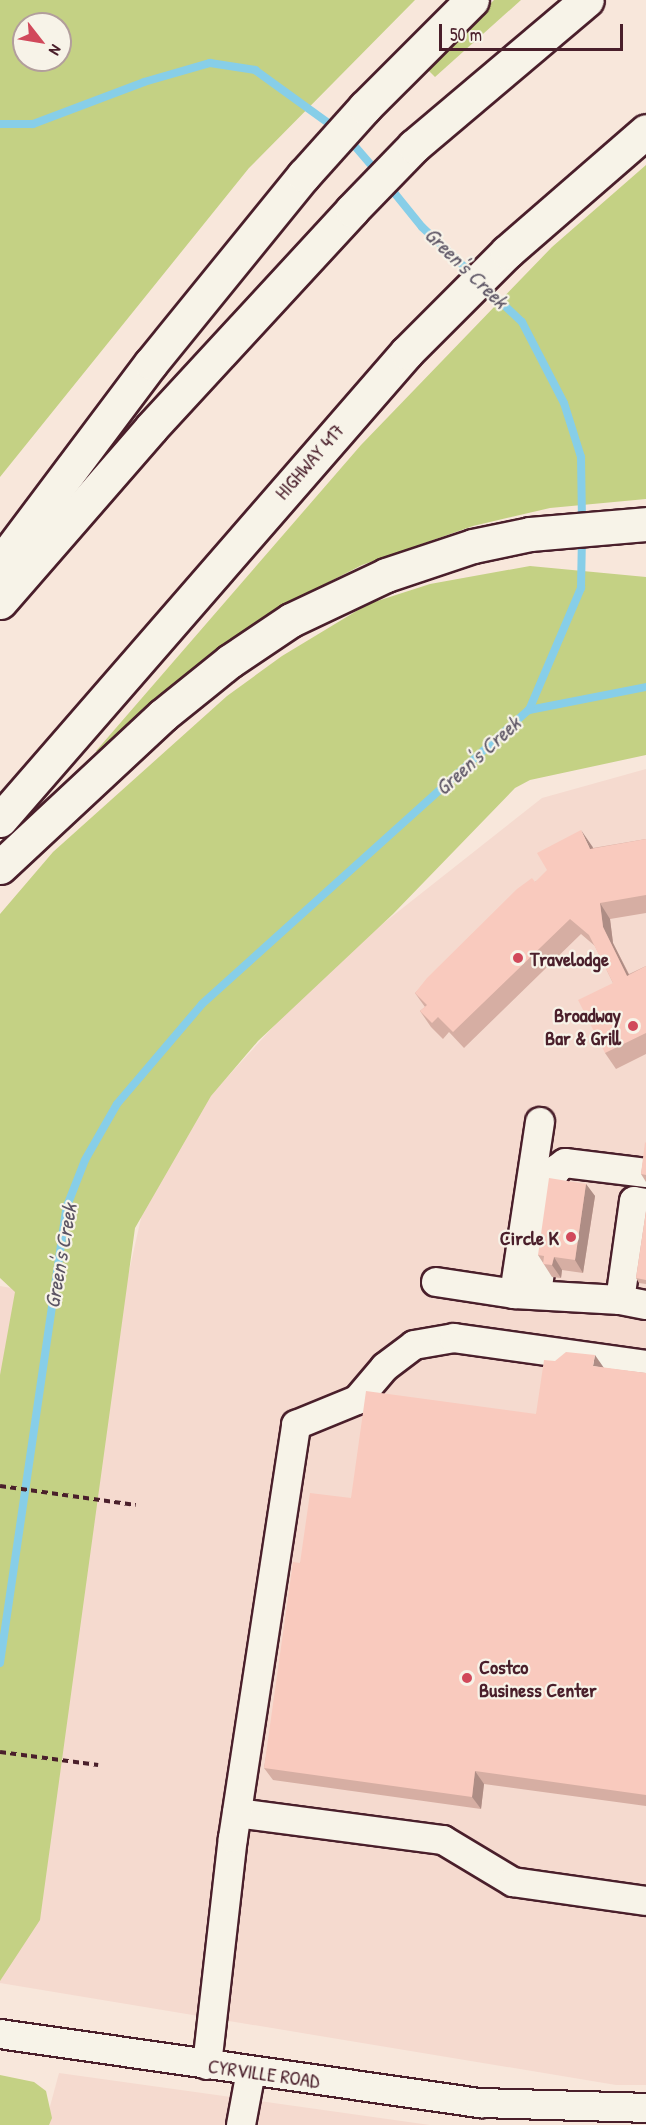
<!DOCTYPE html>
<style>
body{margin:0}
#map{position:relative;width:646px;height:2125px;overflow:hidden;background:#f8e7db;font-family:"Patrick Hand",sans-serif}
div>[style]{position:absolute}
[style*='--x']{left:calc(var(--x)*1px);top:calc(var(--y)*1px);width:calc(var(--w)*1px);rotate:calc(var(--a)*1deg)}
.built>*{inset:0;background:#f5dacf}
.green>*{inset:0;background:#c4d184}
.stream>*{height:8px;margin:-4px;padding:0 4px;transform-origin:4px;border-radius:4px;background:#87cee8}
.path>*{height:4px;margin-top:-2px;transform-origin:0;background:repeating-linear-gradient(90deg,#4a1f2b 0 6px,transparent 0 10.5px)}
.roads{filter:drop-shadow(2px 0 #4a1f2b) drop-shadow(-2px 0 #4a1f2b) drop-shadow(0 2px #4a1f2b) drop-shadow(0 -2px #4a1f2b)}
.minor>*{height:28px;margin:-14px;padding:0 14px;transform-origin:14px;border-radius:14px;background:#f7f3e8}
.highway>*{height:33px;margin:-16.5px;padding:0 16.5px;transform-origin:16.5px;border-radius:16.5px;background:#f7f3e8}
.wall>*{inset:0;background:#d6aea3}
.shaded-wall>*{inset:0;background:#ae8d85}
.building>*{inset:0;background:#f9cabe}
.dots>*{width:16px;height:16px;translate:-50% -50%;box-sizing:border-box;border:3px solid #f7f3e8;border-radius:50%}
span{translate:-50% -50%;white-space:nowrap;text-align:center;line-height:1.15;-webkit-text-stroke:4.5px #f7f3e8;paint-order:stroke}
.street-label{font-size:20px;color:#4a1f2b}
.poi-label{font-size:20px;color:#4a1f2b;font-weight:700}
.left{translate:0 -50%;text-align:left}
.right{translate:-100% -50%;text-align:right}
.water-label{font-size:21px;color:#5c5464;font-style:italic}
.north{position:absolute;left:12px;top:12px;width:60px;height:60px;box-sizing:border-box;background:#f7f3e8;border:2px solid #b29e9c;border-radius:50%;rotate:121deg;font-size:16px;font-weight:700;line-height:24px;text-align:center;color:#4a1f2b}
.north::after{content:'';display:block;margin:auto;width:21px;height:27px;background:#d1495b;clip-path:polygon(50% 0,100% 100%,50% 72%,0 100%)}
.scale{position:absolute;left:439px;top:24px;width:184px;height:27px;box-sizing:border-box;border:3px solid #4a1f2b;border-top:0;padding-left:8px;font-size:18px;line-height:21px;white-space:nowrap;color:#4a1f2b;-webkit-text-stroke:4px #f7f3e8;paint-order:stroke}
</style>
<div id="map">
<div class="built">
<div style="clip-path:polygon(646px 769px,646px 2085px,616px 2085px,0 1983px,0 1286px,121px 1307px,155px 1156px,328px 967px,542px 798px)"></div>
<div style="clip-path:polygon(59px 2073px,430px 2125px,45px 2125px)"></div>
</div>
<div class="green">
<div style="clip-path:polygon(evenodd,0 0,415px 0,249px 168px,0 477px,0 0,24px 24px,60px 24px,60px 60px,24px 60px,24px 24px)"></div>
<div style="clip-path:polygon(494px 0,521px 0,435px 77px,425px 67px)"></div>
<div style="clip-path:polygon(646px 165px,646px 499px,550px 508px,473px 526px,362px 565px,282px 606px,229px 641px,103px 753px,96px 751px,361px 445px,552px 247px)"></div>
<div style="clip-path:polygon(530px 566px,646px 577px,646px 755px,530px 780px,515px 788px,393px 914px,258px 1041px,211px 1096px,135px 1228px,40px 1920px,0 1981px,0 1375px,15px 1292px,0 1278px,0 914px,53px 852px,227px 696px,282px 656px,368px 604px,430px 584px)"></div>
<div style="clip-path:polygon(0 2075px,34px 2082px,46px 2091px,52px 2118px,49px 2125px,0 2125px)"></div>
</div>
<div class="stream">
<div style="--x:0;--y:124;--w:33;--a:0"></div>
<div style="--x:33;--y:124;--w:119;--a:-20.7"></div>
<div style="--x:144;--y:82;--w:69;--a:-16.1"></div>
<div style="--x:210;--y:63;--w:46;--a:8.8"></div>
<div style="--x:255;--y:70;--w:99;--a:35.9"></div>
<div style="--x:347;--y:137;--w:48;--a:49.3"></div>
<div style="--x:388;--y:185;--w:54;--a:51"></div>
<div style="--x:422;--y:227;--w:71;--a:43.3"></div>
<div style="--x:485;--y:287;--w:51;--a:43.4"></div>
<div style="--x:522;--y:322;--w:91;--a:62.6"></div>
<div style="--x:564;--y:403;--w:57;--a:72.5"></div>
<div style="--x:581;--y:457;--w:65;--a:89.1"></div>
<div style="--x:529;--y:710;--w:119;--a:-11.1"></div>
<div style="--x:0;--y:1663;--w:462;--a:-81.7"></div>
<div style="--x:67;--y:1206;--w:49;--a:-68.6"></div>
<div style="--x:85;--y:1160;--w:64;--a:-60.3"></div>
<div style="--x:117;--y:1104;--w:131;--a:-49.6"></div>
<div style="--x:202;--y:1004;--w:440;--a:-42"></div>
<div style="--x:529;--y:710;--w:133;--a:-66.9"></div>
<div style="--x:581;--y:588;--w:51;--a:-88.9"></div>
</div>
<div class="path">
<div style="--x:0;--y:1486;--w:137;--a:8"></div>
<div style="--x:0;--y:1752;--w:99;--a:7.6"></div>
</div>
<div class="roads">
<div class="minor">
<div style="--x:540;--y:1122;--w:174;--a:98.6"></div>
<div style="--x:514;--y:1294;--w:106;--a:3.2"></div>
<div style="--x:646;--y:1203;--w:12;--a:-171"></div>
<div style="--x:634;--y:1201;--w:100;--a:98"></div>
<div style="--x:620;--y:1300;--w:26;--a:11"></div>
<div style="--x:436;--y:1282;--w:79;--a:8.7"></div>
<div style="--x:537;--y:1295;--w:118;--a:-82.7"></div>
<div style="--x:552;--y:1178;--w:10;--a:-61"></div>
<div style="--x:557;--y:1169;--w:10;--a:-37"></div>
<div style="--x:565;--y:1163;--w:82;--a:7"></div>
<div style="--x:237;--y:1813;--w:208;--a:7.5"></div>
<div style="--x:443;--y:1840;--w:82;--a:31"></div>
<div style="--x:513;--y:1882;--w:134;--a:8.1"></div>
<div style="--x:0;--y:2034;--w:486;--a:8.2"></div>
<div style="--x:481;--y:2103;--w:165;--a:1.7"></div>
<div style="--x:207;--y:2065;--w:228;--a:-83.5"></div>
<div style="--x:233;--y:1838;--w:418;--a:-81.3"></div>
<div style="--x:296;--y:1425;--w:66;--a:-22.3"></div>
<div style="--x:357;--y:1400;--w:43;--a:-49.7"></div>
<div style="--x:385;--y:1367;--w:36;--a:-37"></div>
<div style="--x:414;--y:1345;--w:41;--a:-9.9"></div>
<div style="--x:454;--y:1338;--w:194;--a:8"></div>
<div style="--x:241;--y:2125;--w:55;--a:-79.5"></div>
</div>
<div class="highway">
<div style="--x:0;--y:564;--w:251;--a:-53.1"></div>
<div style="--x:151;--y:363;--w:242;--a:-50.9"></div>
<div style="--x:304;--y:175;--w:91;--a:-48.1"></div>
<div style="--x:365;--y:107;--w:151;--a:-45"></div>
<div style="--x:0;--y:602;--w:230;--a:-49"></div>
<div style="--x:151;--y:428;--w:297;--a:-47.3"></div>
<div style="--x:352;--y:210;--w:89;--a:-45.9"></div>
<div style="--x:414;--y:146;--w:226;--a:-40.2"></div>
<div style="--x:0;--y:820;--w:620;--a:-48.99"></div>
<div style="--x:407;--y:352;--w:141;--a:-45"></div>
<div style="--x:507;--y:252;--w:184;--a:-41"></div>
<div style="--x:0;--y:867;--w:223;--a:-43"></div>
<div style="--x:163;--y:715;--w:86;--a:-38.9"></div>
<div style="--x:230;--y:661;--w:73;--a:-33.9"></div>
<div style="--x:291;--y:620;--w:105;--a:-25.3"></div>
<div style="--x:386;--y:575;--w:92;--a:-18.4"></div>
<div style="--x:473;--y:546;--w:58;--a:-11.9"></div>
<div style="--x:530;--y:534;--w:116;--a:-4.9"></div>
</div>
</div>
<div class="wall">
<div style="clip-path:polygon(646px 839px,646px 913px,610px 919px,613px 943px,629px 974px,646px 966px,646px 1054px,616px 1069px,605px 1053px,613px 983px,595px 946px,581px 934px,464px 1048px,449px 1032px,443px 1039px,431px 1027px,420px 1011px,425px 1007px,415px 993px,535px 882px,592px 846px,593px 848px)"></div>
<div style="clip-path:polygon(646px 1143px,646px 1182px,641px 1174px)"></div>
<div style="clip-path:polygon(586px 1184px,595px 1196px,583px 1273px,562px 1270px,561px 1278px,552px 1277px,538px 1255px)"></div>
<div style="clip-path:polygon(646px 1211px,646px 1284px,639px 1283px,636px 1278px)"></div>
<div style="clip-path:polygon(603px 1368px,646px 1373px,646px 1806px,484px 1784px,481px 1809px,273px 1780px,264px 1768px,300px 1563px,351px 1498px,536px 1414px)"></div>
</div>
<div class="shaded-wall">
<div style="clip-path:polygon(581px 830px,592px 846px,601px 864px,590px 849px)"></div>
<div style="clip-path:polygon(600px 903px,610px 919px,613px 943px,637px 991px,627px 976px,603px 927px)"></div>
<div style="clip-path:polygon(586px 1184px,595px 1196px,583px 1273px,575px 1260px)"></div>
<div style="clip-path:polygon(554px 1257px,562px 1270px,561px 1278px,552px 1265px)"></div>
<div style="clip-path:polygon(595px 1355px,604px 1368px,593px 1366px)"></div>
<div style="clip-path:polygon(475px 1771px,484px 1784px,481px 1809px,472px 1797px)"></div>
</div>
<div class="building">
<div style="clip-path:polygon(581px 830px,590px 849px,646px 839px,646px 895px,600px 903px,603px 927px,627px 976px,646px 966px,646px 1033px,605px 1053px,578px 1000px,613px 983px,589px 935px,570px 919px,453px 1032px,438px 1017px,432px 1023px,420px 1011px,427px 1005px,415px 993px,427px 978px,517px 889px,532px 878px,535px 882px,547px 870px,537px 853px)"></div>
<div style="clip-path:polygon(645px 1142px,646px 1143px,646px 1175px,641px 1174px)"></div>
<div style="clip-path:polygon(549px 1178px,586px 1184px,575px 1260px,554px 1257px,552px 1265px,543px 1264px,544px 1256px,538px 1255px)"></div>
<div style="clip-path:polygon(646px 1211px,646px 1280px,636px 1278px)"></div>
<div style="clip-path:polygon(566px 1352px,595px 1355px,593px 1366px,646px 1373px,646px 1795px,475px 1771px,472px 1797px,264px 1768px,293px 1562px,300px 1563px,310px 1493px,351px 1498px,366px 1391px,536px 1414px,544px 1360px,555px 1361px)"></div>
</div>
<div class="dots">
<div style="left:518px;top:958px;background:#d1495b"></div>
<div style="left:633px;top:1026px;background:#d1495b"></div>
<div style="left:571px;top:1237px;background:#d1495b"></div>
<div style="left:467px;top:1678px;background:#d1495b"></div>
</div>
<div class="street-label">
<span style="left:309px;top:461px;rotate:-49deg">HIGHWAY 417</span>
<span style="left:264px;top:2073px;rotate:8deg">CYRVILLE ROAD</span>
</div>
<div class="poi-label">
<span class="left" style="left:530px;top:958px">Travelodge</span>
<span class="right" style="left:621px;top:1026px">Broadway<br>Bar &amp; Grill</span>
<span class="right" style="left:559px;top:1237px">Circle K</span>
<span class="left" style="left:479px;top:1678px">Costco<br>Business Center</span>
</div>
<div class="water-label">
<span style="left:466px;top:268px;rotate:44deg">Green's Creek</span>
<span style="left:478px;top:756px;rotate:-42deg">Green's Creek</span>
<span style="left:61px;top:1256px;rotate:-80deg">Green's Creek</span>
</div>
<div class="north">N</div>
<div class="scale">50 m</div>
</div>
